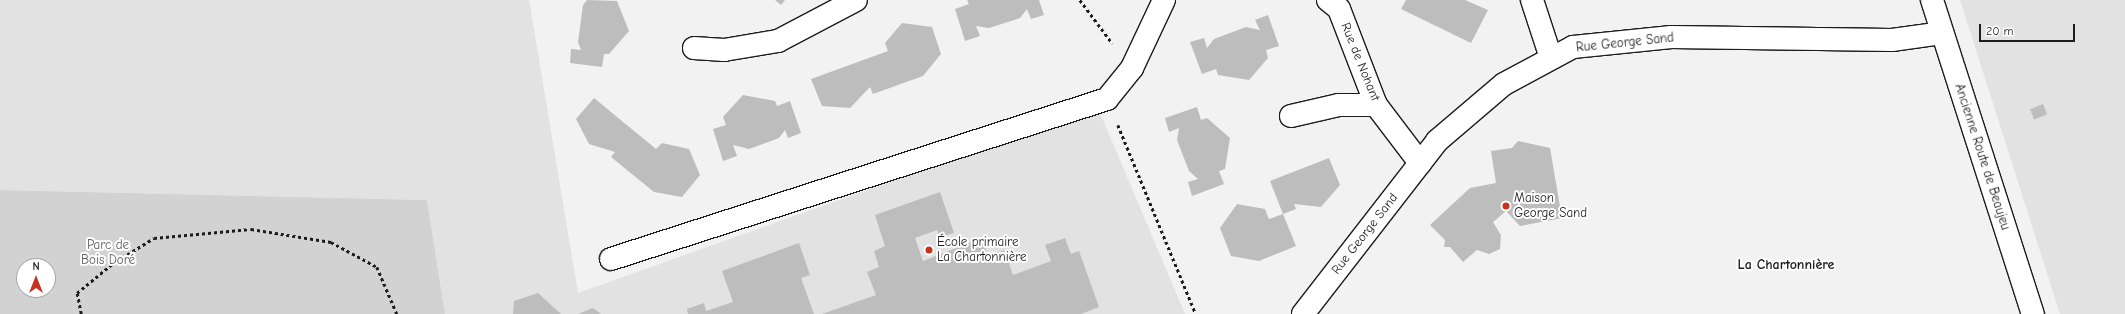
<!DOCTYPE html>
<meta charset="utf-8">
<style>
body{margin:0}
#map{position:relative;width:2125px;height:314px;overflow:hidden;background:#f2f2f2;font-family:"Comic Neue",sans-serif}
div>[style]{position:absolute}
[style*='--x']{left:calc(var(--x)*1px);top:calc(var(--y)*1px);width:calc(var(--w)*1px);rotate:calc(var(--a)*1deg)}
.built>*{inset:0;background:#e2e2e2}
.green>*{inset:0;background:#d2d2d2}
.building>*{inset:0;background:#bdbdbd;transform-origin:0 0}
.path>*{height:2.5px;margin-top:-1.25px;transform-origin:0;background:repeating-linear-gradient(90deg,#1c1c1c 0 3px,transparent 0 6px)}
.roads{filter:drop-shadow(1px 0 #1c1c1c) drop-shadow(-1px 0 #1c1c1c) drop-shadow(0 1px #1c1c1c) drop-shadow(0 -1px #1c1c1c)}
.minor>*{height:22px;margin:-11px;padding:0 11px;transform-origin:11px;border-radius:11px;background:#fff}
.dots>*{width:11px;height:11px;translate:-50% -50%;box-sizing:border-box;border:2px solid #fff;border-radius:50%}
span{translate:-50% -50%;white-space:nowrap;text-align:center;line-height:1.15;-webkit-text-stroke:4px #fff;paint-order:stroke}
.street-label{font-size:13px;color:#1c1c1c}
.poi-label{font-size:13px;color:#1c1c1c}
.left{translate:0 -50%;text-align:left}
.park-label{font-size:13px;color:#5c5c5c}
.neighbourhood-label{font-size:14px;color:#1c1c1c;font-weight:700}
.north{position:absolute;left:16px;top:258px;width:40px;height:40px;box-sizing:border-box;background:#fff;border:1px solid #a4a4a4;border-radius:50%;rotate:0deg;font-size:11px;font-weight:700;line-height:16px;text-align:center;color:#1c1c1c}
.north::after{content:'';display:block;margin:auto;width:14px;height:18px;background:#c8321e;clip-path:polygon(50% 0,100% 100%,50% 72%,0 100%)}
.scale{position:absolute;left:1979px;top:24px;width:96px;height:18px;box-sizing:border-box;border:2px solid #1c1c1c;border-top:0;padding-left:5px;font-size:12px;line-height:14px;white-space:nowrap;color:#1c1c1c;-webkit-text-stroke:3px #fff;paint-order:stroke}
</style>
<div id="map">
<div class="built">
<div style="clip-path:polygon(0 0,529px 0,578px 293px,1098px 108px,1185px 314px,445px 314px,427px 200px,0 190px)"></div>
<div style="clip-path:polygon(1960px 0,2125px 0,2125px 314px,2060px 314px)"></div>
</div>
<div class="green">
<div style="clip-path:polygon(evenodd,0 190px,427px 200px,445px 314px,0 314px,0 190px,24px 266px,48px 266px,48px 290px,24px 290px,24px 266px)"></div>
</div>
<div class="building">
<div style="clip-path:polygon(587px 0,617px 1px,629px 31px,609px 54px,604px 54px,602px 67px,570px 63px,571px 49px,581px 50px,578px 42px,583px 5px)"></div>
<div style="clip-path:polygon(775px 0,785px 0,781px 5px)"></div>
<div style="clip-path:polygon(967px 0,1039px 0,1044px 15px,1031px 19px,1027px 9px,1020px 18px,989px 28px,976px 26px,980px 36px,965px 41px,955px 9px,969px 4px)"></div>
<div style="clip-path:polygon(1406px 0,1465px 0,1488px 10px,1471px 43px,1401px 9px)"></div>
<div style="clip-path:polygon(1268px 15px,1279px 46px,1266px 50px,1268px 58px,1249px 80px,1218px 75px,1216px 69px,1202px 74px,1190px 42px,1204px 38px,1207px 48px,1214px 39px,1246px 27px,1260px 30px,1255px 20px)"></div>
<div style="clip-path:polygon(902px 23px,932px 27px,941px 54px,923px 76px,873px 94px,870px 87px,850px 108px,822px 106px,811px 79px,888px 51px,885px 43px)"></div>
<div style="clip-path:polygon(743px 95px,775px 101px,777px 106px,790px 101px,801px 133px,788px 138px,785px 130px,779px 138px,749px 149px,733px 145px,737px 156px,723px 161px,713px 129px,726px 125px,723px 117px)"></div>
<div style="clip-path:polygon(594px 98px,656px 149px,662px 143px,689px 149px,700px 175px,682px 197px,654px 192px,611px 157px,615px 152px,589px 144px,576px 119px)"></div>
<div style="left:2043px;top:104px;width:11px;height:14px;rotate:68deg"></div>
<div style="clip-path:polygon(1197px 107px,1201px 120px,1207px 118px,1230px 138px,1225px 169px,1219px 171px,1224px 184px,1192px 196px,1188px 182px,1198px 179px,1189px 171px,1177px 140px,1179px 128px,1169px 132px,1165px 118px)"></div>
<div style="clip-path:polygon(1518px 141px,1550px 148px,1562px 218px,1520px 226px,1506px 211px,1493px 222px,1501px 235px,1500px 249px,1489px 254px,1477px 250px,1463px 262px,1450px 247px,1444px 247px,1445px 240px,1430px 225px,1470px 188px,1496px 183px,1491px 151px,1512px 148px)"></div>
<div style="clip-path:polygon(1329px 158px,1340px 185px,1321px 207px,1294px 204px,1296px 209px,1283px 214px,1270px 181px)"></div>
<div style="clip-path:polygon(940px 192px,954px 233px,940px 237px,937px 230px,915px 238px,923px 261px,982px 238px,988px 256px,1004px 250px,1013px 275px,1051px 261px,1045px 245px,1065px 238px,1071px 254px,1079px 251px,1099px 307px,1081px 314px,822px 314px,876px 295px,867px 272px,879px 267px,874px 251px,885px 246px,875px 215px)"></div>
<div style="clip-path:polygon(1237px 204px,1265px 209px,1269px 219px,1283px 214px,1296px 246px,1259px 261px,1231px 256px,1220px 228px)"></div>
<div style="clip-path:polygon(799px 243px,810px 275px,801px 278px,814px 314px,688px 314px,687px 309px,704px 303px,706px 311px,733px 302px,722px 271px)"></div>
<div style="clip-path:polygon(538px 293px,561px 314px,513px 314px,514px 301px)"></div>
<div style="clip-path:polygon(593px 308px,601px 314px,578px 314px)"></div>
</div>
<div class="path">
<div style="--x:1080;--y:0;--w:54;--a:53.3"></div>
<div style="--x:1118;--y:125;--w:204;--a:67.6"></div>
<div style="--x:81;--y:314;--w:21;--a:-101"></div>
<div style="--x:77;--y:293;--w:45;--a:-39.6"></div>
<div style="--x:112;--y:264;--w:49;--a:-31.8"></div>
<div style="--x:154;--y:238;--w:97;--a:-5.3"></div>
<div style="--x:251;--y:229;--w:81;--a:9.2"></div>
<div style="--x:331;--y:242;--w:52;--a:28.5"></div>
<div style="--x:377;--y:267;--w:51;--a:66.9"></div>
</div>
<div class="roads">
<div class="minor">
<div style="--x:1328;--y:0;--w:14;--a:39"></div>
<div style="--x:1339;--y:9;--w:103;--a:68.9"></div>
<div style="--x:1376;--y:105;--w:73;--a:52.8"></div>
<div style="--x:1532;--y:0;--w:61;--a:71.9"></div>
<div style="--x:1932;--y:0;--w:330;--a:72.2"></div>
<div style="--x:694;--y:48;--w:30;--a:4"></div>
<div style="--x:724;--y:50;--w:55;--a:-9.5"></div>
<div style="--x:778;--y:41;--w:88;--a:-27.7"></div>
<div style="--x:1291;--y:116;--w:49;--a:-12.9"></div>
<div style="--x:1339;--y:105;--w:37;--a:0"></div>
<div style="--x:611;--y:259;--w:521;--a:-17.88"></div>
<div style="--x:1107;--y:99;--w:40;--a:-51"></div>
<div style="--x:1132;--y:68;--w:75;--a:-64.8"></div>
<div style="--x:1303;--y:314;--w:219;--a:-52.2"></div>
<div style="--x:1437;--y:141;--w:88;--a:-40.4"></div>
<div style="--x:1504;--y:84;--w:78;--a:-28.2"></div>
<div style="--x:1573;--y:47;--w:99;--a:-5.8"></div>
<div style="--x:1671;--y:37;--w:221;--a:0.8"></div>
<div style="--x:1892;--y:40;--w:50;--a:-8"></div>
</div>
</div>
<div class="dots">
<div style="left:1506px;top:206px;background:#c8321e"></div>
<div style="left:929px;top:250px;background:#c8321e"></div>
</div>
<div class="street-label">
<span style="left:1625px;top:43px;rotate:-6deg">Rue George Sand</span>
<span style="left:1360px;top:62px;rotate:68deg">Rue de Nohant</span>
<span style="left:1982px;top:157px;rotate:72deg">Ancienne Route de Beaujeu</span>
<span style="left:1365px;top:234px;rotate:-52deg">Rue George Sand</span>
</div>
<div class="poi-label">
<span class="left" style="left:1514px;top:206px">Maison<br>George Sand</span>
<span class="left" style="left:937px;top:250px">École primaire<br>La Chartonnière</span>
</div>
<div class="park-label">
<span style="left:108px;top:253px">Parc de<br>Bois Doré</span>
</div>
<div class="neighbourhood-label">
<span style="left:1786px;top:265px">La Chartonnière</span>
</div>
<div class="north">N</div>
<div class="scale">20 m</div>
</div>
